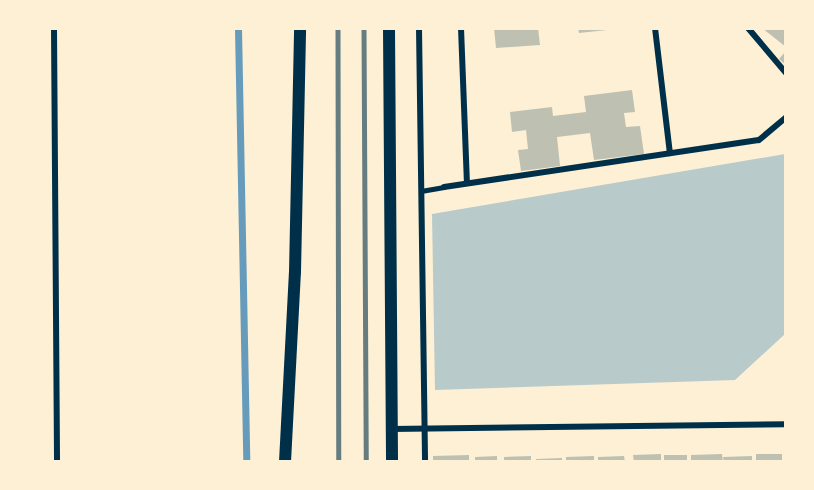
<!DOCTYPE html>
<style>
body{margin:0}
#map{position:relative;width:814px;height:490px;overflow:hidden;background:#fdf0d5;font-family:"Public Sans",sans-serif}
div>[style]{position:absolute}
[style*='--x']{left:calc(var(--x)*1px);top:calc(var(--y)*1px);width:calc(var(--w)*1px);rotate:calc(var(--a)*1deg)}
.green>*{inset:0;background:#b9caca}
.stream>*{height:7px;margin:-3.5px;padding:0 3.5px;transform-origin:3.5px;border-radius:3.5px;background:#669bbc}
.building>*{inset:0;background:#bec0b2;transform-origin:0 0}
.service>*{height:4.5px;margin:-2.25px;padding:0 2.25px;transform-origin:2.25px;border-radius:2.25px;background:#003049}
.minor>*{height:6px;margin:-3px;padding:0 3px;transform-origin:3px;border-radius:3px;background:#003049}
.secondary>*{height:12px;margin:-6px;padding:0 6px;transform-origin:6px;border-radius:6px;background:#003049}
.rail>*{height:4.5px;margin:-2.25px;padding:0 2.25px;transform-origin:2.25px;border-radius:2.25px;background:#657d81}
span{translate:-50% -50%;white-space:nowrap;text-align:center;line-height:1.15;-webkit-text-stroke:4.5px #fdf0d5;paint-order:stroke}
.frame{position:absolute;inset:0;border:30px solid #fdf0d5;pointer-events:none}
</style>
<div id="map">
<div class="green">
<div style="clip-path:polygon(785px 154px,785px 334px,735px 380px,435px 390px,432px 214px)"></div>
</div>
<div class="stream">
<div style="--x:238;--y:28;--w:434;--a:88.9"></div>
</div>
<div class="building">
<div style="clip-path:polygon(494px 28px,538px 28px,540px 45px,496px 48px)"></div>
<div style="clip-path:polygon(578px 28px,607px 28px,607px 30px,579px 33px)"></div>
<div style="clip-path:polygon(762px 28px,786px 28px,786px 47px)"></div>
<div style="clip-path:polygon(786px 51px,786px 65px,779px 59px)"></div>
<div style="clip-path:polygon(632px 90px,635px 112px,624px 113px,626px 127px,640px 126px,644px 154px,594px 160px,590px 133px,557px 137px,560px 166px,521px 171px,518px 150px,528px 149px,526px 130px,512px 132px,510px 112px,552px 107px,553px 116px,586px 112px,584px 96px)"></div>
<div style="clip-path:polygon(661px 454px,661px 462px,634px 462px,633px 455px)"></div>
<div style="clip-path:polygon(722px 454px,723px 462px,691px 462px,691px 455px)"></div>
<div style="left:756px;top:454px;width:26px;height:8px"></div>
<div style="clip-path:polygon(469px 455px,469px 462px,433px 462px,433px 456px)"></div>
<div style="left:664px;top:455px;width:23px;height:7px"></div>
<div style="clip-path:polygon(497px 456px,497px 462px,475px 462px,475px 457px)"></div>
<div style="clip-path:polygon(531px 456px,531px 462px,504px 462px,504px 457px)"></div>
<div style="clip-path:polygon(594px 456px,594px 462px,566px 462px,566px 457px)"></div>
<div style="clip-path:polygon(624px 456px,625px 462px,598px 462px,598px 457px)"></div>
<div style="clip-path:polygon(752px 456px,752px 462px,724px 462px,723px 457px)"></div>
<div style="clip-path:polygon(562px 458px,562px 462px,536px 462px,536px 459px)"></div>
</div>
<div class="service">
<div style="--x:421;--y:191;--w:23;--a:-10"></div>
</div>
<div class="minor">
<div style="--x:54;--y:28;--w:434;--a:89.6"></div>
<div style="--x:419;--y:28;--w:434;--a:89.2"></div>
<div style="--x:461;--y:28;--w:155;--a:87.8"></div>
<div style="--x:655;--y:28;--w:126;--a:83.2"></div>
<div style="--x:748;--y:28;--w:59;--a:49.8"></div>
<div style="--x:444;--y:187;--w:318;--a:-8.5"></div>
<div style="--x:759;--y:140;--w:35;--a:-40"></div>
<div style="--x:391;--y:429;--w:395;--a:-0.7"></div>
</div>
<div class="secondary">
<div style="--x:389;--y:28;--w:434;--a:89.6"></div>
<div style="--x:285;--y:462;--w:190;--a:-87"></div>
<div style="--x:295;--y:272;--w:244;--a:-88.8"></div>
</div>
<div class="rail">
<div style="--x:338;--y:28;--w:434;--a:89.9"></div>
<div style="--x:364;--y:28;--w:434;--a:89.7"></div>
</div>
<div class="frame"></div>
</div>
